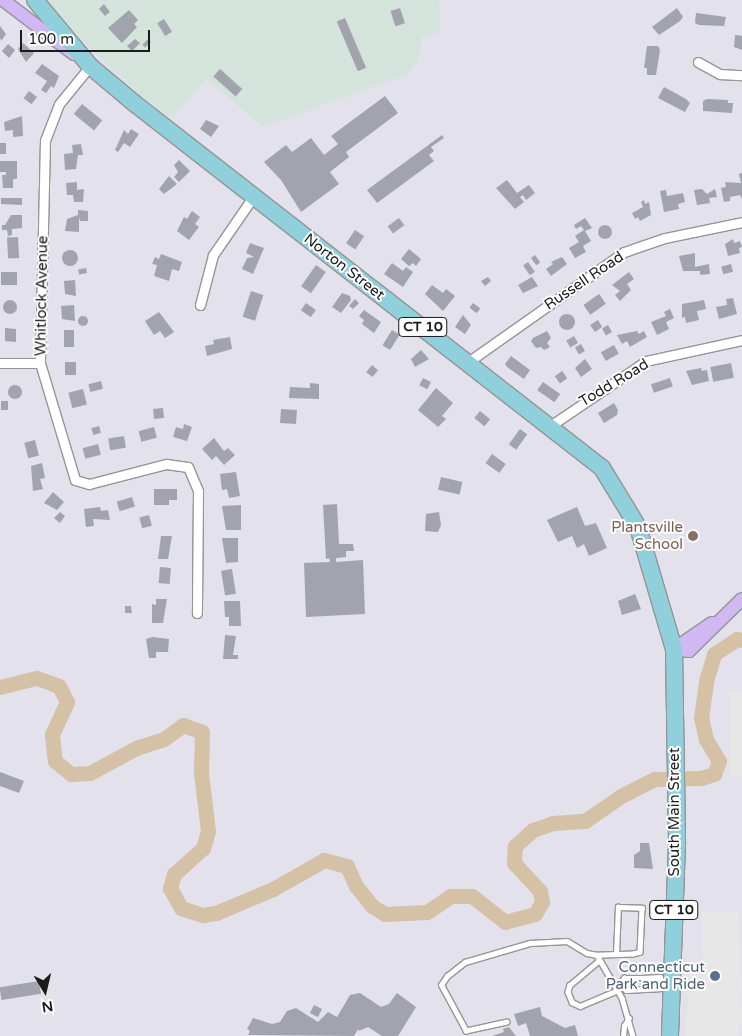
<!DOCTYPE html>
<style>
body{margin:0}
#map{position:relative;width:742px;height:1036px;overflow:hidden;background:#e2e1ec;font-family:"Varela Round",sans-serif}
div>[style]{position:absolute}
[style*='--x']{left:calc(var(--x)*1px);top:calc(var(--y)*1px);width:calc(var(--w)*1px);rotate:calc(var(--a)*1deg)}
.industrial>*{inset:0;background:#d4e4dd}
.parking>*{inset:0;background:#e7e7e7;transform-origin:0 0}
.river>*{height:15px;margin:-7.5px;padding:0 7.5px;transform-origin:7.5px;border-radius:7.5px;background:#d5c1a6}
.building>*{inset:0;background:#a1a4ad;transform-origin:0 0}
.round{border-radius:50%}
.roads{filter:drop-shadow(1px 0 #959595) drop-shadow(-1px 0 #959595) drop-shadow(0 1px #959595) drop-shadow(0 -1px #959595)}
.lane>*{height:4.5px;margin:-2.25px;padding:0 2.25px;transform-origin:2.25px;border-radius:2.25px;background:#fff}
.street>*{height:9px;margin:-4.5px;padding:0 4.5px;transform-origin:4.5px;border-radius:4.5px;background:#fff}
.secondary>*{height:12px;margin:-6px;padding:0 6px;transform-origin:6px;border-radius:6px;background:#d0b9f2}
.highway>*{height:16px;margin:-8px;padding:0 8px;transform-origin:8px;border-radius:8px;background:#90d0dc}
.dots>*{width:14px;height:14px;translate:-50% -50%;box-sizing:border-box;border:2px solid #fff;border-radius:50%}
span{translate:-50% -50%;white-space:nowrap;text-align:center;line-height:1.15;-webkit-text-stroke:4px #fff;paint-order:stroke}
.shield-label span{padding:1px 4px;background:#fff;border:1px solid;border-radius:4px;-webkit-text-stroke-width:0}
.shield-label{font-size:14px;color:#1b1b1b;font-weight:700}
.street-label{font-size:15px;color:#1b1b1b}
.education-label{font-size:15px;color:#785e54}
.right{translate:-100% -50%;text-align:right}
.service-label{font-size:15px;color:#4e5e75}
.north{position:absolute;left:20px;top:966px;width:50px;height:50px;-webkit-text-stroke:4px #fff;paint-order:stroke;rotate:171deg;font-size:14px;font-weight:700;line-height:20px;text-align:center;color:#1b1b1b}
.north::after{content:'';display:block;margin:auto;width:18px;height:22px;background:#1b1b1b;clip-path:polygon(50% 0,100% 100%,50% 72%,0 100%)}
.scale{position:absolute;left:20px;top:30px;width:130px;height:22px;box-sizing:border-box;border:2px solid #1b1b1b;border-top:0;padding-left:6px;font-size:15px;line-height:18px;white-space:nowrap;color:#1b1b1b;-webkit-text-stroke:4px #fff;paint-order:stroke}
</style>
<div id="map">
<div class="industrial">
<div style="clip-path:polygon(46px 0,439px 0,440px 32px,421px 37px,422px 50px,410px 73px,263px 127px,206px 79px,172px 118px,144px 99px,86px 44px)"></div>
</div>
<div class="parking">
<div style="left:742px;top:692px;width:85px;height:12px;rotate:90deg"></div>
<div style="clip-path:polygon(702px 911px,739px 912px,742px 1024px,739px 1024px,738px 1036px,686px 1036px,689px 971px,703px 969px)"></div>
</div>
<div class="river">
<div style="--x:0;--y:687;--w:38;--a:-14"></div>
<div style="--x:37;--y:678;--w:23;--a:20"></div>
<div style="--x:59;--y:686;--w:18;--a:63"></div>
<div style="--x:67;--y:702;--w:35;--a:115"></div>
<div style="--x:52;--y:734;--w:27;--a:84"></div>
<div style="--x:55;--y:761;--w:21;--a:39"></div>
<div style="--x:71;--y:774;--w:19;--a:-3"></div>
<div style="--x:90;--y:773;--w:52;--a:-28.5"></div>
<div style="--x:136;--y:748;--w:29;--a:-18"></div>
<div style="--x:164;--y:739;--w:24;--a:-36"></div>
<div style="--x:183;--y:725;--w:20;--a:20"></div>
<div style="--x:202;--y:732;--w:41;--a:91.4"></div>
<div style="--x:201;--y:773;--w:58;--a:83.1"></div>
<div style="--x:208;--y:831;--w:18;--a:106"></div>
<div style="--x:203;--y:848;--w:39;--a:138"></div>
<div style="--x:174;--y:874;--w:15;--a:106"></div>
<div style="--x:170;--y:888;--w:23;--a:61"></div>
<div style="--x:181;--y:908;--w:23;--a:18"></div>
<div style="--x:203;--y:915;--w:13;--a:-9"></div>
<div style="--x:216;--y:913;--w:62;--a:-22.8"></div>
<div style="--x:273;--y:889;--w:59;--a:-29.6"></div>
<div style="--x:324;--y:860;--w:24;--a:15"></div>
<div style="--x:347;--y:866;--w:22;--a:66"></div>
<div style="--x:356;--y:886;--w:26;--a:51"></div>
<div style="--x:372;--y:906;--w:15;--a:32"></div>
<div style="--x:385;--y:914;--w:42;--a:-2.7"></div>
<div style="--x:427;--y:912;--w:29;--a:-34"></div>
<div style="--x:451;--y:896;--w:21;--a:0"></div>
<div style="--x:472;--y:896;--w:42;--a:38.2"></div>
<div style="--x:505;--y:922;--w:31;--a:-15"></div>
<div style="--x:535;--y:914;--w:14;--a:-60"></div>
<div style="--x:542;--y:902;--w:11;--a:-100"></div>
<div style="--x:540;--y:891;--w:38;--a:-133"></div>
<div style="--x:514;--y:863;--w:17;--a:-87"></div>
<div style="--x:515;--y:846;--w:24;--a:-42"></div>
<div style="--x:533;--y:830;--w:21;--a:-19"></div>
<div style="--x:553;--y:823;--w:32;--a:-4"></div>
<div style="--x:585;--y:821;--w:44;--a:-34.8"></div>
<div style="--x:621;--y:796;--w:38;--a:-27"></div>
<div style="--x:655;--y:779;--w:46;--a:-1.2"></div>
<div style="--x:701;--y:778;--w:14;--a:-17"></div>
<div style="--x:714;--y:774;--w:14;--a:-69"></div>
<div style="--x:719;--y:761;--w:26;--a:-121"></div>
<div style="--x:706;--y:739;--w:22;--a:-103"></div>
<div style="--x:701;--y:718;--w:37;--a:-82"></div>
<div style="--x:706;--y:681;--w:28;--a:-73"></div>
<div style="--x:714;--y:654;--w:27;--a:-33"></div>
<div style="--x:737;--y:639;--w:5;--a:11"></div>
</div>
<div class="building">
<div style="clip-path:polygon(104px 4px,110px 12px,105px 16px,99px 9px)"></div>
<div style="left:400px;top:8px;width:16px;height:10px;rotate:72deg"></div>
<div style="clip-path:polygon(677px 8px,683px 17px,680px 21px,659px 35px,652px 27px)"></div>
<div style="clip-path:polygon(129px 10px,138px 20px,134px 24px,137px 27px,122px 43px,108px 28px)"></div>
<div style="clip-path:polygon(696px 13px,726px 17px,724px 26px,699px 25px,695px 23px)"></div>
<div style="left:345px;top:18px;width:54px;height:9px;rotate:67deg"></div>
<div style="left:164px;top:19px;width:15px;height:8px;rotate:58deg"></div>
<div style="clip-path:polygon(0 26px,6px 34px,2px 40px,0 39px)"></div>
<div style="clip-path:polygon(735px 35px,742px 36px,742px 50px,734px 47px)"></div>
<div style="clip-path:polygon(135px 39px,140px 43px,132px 51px,127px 46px)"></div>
<div style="left:148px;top:39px;width:4px;height:8px;rotate:45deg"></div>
<div style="clip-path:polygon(23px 43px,34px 53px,26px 62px,18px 49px)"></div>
<div style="clip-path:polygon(8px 44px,15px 50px,9px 58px,2px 51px)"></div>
<div style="clip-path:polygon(647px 46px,658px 46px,660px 50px,656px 75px,647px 75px,647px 68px,644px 68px)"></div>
<div style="clip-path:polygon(42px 64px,59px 76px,54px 88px,51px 86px,46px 93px,41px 90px,47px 81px,35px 73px)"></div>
<div style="left:220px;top:69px;width:30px;height:10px;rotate:42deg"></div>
<div style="clip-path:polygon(664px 87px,686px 99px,690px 103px,685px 112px,658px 98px)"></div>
<div style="left:29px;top:91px;width:10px;height:9px;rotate:37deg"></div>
<div style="clip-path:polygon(385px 96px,398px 113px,346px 152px,349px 157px,330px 172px,339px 184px,301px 212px,281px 180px,264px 162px,286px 145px,292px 152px,311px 138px,324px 155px,338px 144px,331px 136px)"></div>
<div style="clip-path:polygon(707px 99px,728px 100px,728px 103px,733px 103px,732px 113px,703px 111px,703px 101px)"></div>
<div style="left:82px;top:104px;width:26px;height:13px;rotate:39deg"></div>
<div style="clip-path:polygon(22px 116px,23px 136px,13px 137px,13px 130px,5px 131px,4px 122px)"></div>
<div style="clip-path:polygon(206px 120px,219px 126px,211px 137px,200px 129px)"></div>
<div style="clip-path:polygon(131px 129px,139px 134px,130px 147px,124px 143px,118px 152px,115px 150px,124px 130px,128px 134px)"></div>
<div style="clip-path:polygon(442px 135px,444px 138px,431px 147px,434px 151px,429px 155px,434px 161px,377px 203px,367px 190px)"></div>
<div style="left:0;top:143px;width:6px;height:11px"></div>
<div style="clip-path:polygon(81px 144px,83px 155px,78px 155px,76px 169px,65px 170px,64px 154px,73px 153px,72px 145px)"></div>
<div style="clip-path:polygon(179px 160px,190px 171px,179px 182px,174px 177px,178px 172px,174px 165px)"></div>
<div style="clip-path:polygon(0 161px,17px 161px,17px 179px,13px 179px,13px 188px,3px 188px,2px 175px,6px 175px,6px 172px,0 172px)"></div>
<div style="clip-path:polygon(742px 173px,742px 199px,740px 195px,730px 197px,730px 201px,724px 202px,721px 188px,726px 187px,725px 182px,741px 183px,739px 174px)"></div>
<div style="clip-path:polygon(169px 176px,177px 184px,164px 194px,159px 189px)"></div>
<div style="clip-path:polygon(507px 180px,517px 193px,529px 185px,535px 193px,526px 200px,523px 195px,520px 197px,524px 202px,515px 209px,496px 188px)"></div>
<div style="clip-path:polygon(77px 182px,77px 190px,84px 189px,83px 202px,74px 202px,73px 195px,67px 195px,66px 183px)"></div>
<div style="clip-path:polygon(702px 189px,707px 194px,715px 189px,717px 197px,709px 198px,710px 203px,697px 205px,694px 190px)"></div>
<div style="clip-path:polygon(666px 190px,667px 196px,683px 193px,685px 202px,678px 204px,679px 209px,664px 212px,660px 191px)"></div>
<div style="clip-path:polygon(1px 198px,22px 198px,22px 205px,1px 204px)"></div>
<div style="clip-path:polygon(644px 200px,645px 204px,649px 202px,651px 215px,640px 221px,638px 217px,635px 219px,632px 213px,643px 207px,641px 202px)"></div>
<div style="clip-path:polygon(78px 210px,88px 211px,88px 221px,80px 221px,79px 217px,79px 232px,65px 231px,67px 219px,78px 215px)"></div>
<div style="clip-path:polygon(192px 211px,200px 217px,195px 224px,199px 227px,189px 240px,177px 231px,184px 217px,187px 219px)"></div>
<div style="clip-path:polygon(11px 215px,22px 215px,22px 228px,12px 229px,12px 235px,8px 236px,7px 230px,2px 230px,2px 225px,5px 225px)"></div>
<div style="left:399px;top:218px;width:9px;height:14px;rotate:54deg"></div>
<div style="clip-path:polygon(585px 218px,592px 228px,585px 231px,591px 241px,583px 246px,586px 252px,575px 258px,569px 248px,579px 242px,575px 236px,584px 230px,581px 226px,576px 229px,574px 225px)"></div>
<div class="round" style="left:598px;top:225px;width:14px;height:14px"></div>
<div style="left:355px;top:230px;width:11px;height:16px;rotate:34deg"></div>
<div style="left:18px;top:237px;width:21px;height:11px;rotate:87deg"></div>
<div style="clip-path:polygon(733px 239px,734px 243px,740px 241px,742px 247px,739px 248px,740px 253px,728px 256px,725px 244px)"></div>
<div style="clip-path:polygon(250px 243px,264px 248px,253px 274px,242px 269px,247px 258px,254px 257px,246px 253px)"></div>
<div style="clip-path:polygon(409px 249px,421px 259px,416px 266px,413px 263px,409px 266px,401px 259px)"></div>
<div class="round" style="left:62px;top:250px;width:16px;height:16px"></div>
<div style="clip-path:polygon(695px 253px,695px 267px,709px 264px,710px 274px,700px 275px,700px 271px,683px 271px,679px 256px)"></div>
<div style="clip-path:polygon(161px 254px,182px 262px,179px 271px,172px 269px,169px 281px,154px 276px,157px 265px,152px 264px,155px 257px,159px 259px)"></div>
<div style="left:535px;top:255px;width:9px;height:5px;rotate:54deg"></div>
<div style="clip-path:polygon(562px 257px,567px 264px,551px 276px,546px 269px,553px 264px,551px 262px)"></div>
<div style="left:528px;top:262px;width:12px;height:6px;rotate:55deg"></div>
<div style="clip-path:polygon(392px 263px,403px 271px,406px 267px,413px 272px,403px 287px,384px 274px)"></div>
<div style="left:731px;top:264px;width:8px;height:10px;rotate:76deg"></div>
<div style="left:316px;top:265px;width:12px;height:26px;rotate:35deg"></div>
<div style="left:86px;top:268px;width:5px;height:8px;rotate:79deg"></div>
<div style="left:1px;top:272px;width:16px;height:13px"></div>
<div style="clip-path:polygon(629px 272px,634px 279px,627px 284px,631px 290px,620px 301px,615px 295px,620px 291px,612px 285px)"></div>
<div style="clip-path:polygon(488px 277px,491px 281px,485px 286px,481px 281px)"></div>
<div style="clip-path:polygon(532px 277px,538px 286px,523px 293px,518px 285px)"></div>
<div style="clip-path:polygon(75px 280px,76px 296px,65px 294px,64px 281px)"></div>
<div style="clip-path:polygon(432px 285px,443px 293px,446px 289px,455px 296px,443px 311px,425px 294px)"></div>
<div style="left:251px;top:291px;width:13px;height:27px;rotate:18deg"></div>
<div style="clip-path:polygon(342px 293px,350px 296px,351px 300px,341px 313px,332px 307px)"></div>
<div style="left:599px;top:294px;width:12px;height:19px;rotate:55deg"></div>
<div style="clip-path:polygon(733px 298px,737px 314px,719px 319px,716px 307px,727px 305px,726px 299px)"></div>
<div style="clip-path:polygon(355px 299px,359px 303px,353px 309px,349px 306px)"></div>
<div style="clip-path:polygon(704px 300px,706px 309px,697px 311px,699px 320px,686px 323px,685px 317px,682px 318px,682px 304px)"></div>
<div class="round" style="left:3px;top:300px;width:14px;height:14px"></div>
<div style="left:306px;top:303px;width:12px;height:9px;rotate:35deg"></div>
<div style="left:473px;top:303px;width:9px;height:6px;rotate:36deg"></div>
<div style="clip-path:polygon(74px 305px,75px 321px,62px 319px,61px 306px)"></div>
<div style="clip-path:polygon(670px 309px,674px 318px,666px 322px,669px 329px,657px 335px,651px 322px,666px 316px,664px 312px)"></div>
<div style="clip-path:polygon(364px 310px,381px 322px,374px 333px,362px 324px,364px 320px,359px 316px)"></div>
<div style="clip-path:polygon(159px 312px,174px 332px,165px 338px,160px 331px,154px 335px,145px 321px)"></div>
<div class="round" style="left:559px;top:314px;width:16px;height:16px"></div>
<div style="clip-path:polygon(463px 315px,471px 325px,465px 334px,455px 327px)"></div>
<div class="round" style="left:78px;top:316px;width:10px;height:10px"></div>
<div style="clip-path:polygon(598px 320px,602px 327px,595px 332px,590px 325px)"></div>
<div style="left:608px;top:325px;width:8px;height:7px;rotate:60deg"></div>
<div style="clip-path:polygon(5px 328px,16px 329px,16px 342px,5px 341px)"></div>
<div style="left:64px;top:330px;width:10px;height:17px"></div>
<div style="left:392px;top:330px;width:9px;height:18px;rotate:32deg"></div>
<div style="clip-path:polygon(547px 331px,551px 338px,547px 343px,550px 347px,544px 350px,541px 347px,536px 348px,531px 341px,533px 338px)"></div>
<div style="clip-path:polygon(637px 331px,639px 334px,644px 331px,647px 337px,630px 347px,627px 341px,622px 344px,617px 335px)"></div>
<div style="left:574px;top:336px;width:8px;height:9px;rotate:60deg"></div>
<div style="clip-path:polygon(230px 337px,232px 349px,207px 356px,205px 346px,214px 344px,213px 340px)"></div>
<div style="left:581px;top:344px;width:8px;height:7px;rotate:60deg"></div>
<div style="left:614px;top:345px;width:10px;height:15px;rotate:61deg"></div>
<div style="clip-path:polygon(421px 350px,429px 359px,415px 367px,411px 359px)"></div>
<div style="clip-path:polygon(511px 356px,530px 370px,524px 379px,507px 367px,505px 364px)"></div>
<div style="clip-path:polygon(585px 359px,592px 369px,581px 377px,575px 368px)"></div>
<div style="left:76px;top:362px;width:13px;height:11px;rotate:90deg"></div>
<div style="left:731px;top:363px;width:15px;height:21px;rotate:79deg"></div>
<div style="left:372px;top:365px;width:8px;height:9px;rotate:40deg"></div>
<div style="clip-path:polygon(701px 368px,702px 371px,707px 370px,709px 381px,692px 385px,686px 371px)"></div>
<div style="left:562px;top:371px;width:9px;height:9px;rotate:54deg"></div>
<div style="left:423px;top:378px;width:9px;height:8px;rotate:27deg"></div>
<div style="left:670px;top:378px;width:9px;height:20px;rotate:72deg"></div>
<div style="left:101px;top:381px;width:8px;height:13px;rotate:76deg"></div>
<div style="left:543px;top:382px;width:21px;height:10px;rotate:35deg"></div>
<div style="clip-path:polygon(310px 383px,319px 384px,319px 399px,289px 398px,290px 387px,310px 388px)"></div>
<div class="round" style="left:8px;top:385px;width:14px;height:14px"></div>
<div style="clip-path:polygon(436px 388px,453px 403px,442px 416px,446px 419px,438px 427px,418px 410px)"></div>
<div style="left:83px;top:389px;width:16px;height:15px;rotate:76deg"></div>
<div style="left:1px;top:401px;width:7px;height:9px"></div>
<div style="clip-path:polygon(614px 403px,618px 410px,617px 415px,604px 423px,598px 413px)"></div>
<div style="left:163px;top:408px;width:10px;height:10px;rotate:84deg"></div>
<div style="left:281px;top:409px;width:16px;height:14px;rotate:4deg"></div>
<div style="left:480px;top:411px;width:13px;height:9px;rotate:39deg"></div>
<div style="clip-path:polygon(184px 424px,192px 427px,187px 441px,173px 437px,176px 427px,183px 429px)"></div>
<div style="left:99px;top:426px;width:7px;height:8px;rotate:74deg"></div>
<div style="left:154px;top:427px;width:11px;height:16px;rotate:75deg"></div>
<div style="left:520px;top:429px;width:9px;height:19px;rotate:36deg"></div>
<div style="left:124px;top:436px;width:12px;height:16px;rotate:81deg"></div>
<div style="clip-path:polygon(214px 438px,224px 451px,228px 448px,235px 455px,224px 465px,216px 456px,212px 460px,202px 449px)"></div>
<div style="left:35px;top:440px;width:16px;height:11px;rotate:76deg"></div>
<div style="left:98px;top:444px;width:11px;height:16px;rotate:75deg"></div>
<div style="left:492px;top:454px;width:17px;height:11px;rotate:36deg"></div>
<div style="clip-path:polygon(42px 463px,45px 478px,40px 479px,43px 489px,33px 491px,31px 466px)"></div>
<div style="clip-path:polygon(236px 472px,240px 496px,229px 498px,227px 489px,222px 490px,220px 474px)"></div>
<div style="left:441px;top:477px;width:22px;height:13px;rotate:13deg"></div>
<div style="clip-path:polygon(154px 489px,177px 489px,177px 500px,169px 500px,169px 505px,154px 505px)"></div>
<div style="clip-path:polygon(53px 492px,64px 502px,57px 510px,44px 503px)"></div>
<div style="left:132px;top:497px;width:10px;height:16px;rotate:73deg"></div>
<div style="clip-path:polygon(337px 504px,339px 544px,353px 544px,354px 551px,346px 551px,346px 557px,336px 558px,336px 562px,363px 560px,365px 614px,306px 617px,304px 563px,330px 562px,329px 558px,326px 559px,323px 505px)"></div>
<div style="clip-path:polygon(241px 505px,241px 530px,226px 530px,222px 506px)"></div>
<div style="clip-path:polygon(100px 507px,101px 511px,108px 510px,110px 520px,93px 519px,94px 526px,86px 527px,84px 509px)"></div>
<div style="clip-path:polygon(577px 507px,585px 526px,596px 523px,607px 548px,589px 556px,584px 544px,577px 548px,572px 536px,558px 542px,547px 520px)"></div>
<div style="clip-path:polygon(60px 512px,65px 516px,60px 523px,54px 518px)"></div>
<div style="clip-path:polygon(439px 512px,441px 525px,438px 532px,425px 531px,426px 514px)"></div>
<div style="left:149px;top:515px;width:11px;height:10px;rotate:75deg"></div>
<div style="clip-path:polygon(161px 536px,172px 536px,168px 559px,158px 559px)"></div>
<div style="clip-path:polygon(222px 538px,238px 538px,238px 562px,226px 563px)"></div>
<div style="left:160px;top:567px;width:11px;height:16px;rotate:5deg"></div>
<div style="left:232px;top:569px;width:25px;height:11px;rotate:81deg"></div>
<div style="clip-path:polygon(635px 594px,641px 609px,622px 615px,618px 601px)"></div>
<div style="clip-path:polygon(156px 599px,167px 599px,163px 623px,152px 623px,152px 604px,156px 605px)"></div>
<div style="clip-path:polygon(224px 601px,240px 601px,241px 626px,229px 626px,229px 617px,225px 617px)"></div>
<div style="clip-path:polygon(125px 606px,131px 606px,132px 613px,125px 613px)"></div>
<div style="clip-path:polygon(225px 635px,236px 636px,233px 655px,238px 655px,238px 659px,223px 659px)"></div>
<div style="clip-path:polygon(153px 637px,169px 639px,168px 652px,156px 652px,156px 658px,149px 658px,146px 639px)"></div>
<div style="clip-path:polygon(0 772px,24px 781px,19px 793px,0 786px)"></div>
<div style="clip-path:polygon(640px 843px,649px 843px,653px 869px,634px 868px,634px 855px,640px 851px)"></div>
<div style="left:39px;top:981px;width:13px;height:40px;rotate:81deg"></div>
<div style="clip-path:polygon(360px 993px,381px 1007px,389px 1004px,397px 993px,416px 1007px,398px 1036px,382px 1036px,368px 1027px,359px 1031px,358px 1029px,354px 1036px,248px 1035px,250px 1031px,247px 1029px,253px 1018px,272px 1024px,280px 1022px,287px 1011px,296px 1008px,318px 1022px,328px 1012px,337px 1017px,350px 995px)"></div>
<div style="left:314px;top:1005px;width:9px;height:9px;rotate:27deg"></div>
<div style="clip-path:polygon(540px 1007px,542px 1016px,565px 1028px,575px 1025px,578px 1036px,530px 1036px,526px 1023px,518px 1026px,514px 1014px)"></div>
<div style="clip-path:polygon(509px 1027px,516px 1036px,492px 1036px,504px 1032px,503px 1029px)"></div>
</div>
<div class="roads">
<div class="lane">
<div style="--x:616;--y:954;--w:47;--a:-87.6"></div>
<div style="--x:618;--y:907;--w:24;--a:2"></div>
<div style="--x:642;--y:908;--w:44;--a:92.6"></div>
<div style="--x:640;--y:952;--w:7;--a:164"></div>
<div style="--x:633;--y:954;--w:36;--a:178"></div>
<div style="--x:597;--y:955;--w:50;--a:59.8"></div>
<div style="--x:622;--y:998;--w:40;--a:74"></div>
<div style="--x:599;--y:961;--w:38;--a:140"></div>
<div style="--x:570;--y:985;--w:7;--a:106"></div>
<div style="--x:568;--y:992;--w:11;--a:68"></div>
<div style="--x:572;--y:1002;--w:9;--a:27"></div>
<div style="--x:580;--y:1006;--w:41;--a:-22.8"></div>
<div style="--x:619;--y:984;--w:8;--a:-50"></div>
<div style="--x:624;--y:978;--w:18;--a:0"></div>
<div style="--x:642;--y:978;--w:18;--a:-3"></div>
<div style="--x:660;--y:977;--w:8;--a:60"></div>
<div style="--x:620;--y:984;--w:8;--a:45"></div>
<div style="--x:626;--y:990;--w:33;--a:-3"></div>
<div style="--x:659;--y:988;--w:12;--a:-24"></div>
<div style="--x:507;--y:1022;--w:42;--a:167.6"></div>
<div style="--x:466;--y:1031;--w:52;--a:-118.5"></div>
<div style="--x:441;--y:985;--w:11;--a:-56"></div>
<div style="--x:447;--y:976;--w:23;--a:-38"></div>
<div style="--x:465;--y:962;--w:68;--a:-16.3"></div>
<div style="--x:530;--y:943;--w:37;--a:-3"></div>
<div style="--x:567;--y:941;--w:23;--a:31"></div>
<div style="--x:587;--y:953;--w:10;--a:11"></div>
<div style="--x:623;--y:1036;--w:10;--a:-84"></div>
<div style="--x:624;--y:1026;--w:9;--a:-58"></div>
</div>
<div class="street">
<div style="--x:698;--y:62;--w:25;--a:29"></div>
<div style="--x:720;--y:74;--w:22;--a:3"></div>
<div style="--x:90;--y:66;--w:49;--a:129.2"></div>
<div style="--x:59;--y:104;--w:39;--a:111"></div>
<div style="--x:45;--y:140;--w:223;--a:91.3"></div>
<div style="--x:40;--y:363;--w:122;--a:73.3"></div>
<div style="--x:75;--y:480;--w:15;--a:16"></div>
<div style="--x:89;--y:484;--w:80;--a:-14.6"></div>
<div style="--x:166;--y:464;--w:22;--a:8"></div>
<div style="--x:188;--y:467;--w:26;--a:67"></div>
<div style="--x:198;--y:491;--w:122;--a:90.5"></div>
<div style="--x:200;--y:305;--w:52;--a:-75.4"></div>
<div style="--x:213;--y:255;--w:70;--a:-55.4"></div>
<div style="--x:468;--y:362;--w:191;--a:-35.2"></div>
<div style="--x:624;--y:252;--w:43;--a:-18.9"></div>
<div style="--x:665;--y:238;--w:79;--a:-11.7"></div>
<div style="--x:0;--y:363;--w:40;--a:0"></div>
<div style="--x:550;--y:426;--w:116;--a:-34.1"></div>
<div style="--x:646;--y:361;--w:98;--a:-12.3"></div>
</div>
<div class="secondary">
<div style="--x:3;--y:0;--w:89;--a:37.3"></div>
<div style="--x:674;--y:649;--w:15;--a:8"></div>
<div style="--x:689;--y:651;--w:74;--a:-44.5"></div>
<div style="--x:674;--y:649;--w:46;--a:-34.4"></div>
</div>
<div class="highway">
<div style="--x:35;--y:0;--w:86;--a:50.2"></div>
<div style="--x:90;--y:66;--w:57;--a:40.1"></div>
<div style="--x:134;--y:103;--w:594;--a:37.95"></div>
<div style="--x:602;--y:468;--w:69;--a:58.6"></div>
<div style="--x:638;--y:527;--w:127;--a:73.6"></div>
<div style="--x:674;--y:649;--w:195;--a:89.1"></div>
<div style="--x:677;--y:844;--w:192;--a:92.1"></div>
</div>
</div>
<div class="dots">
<div style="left:693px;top:536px;background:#8d6e63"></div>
<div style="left:715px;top:976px;background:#5c6f8a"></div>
</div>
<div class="shield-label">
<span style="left:423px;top:327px">CT 10</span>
<span style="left:674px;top:910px">CT 10</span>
</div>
<div class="street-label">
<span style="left:344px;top:267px;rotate:38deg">Norton Street</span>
<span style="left:584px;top:281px;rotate:-34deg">Russell Road</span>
<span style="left:42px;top:296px;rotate:-89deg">Whitlock Avenue</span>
<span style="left:614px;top:383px;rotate:-31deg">Todd Road</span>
<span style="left:675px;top:812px;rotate:-90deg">South Main Street</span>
</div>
<div class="education-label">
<span class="right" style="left:683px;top:536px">Plantsville<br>School</span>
</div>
<div class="service-label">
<span class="right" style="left:705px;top:976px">Connecticut<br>Park and Ride</span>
</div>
<div class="north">N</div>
<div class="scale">100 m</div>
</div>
